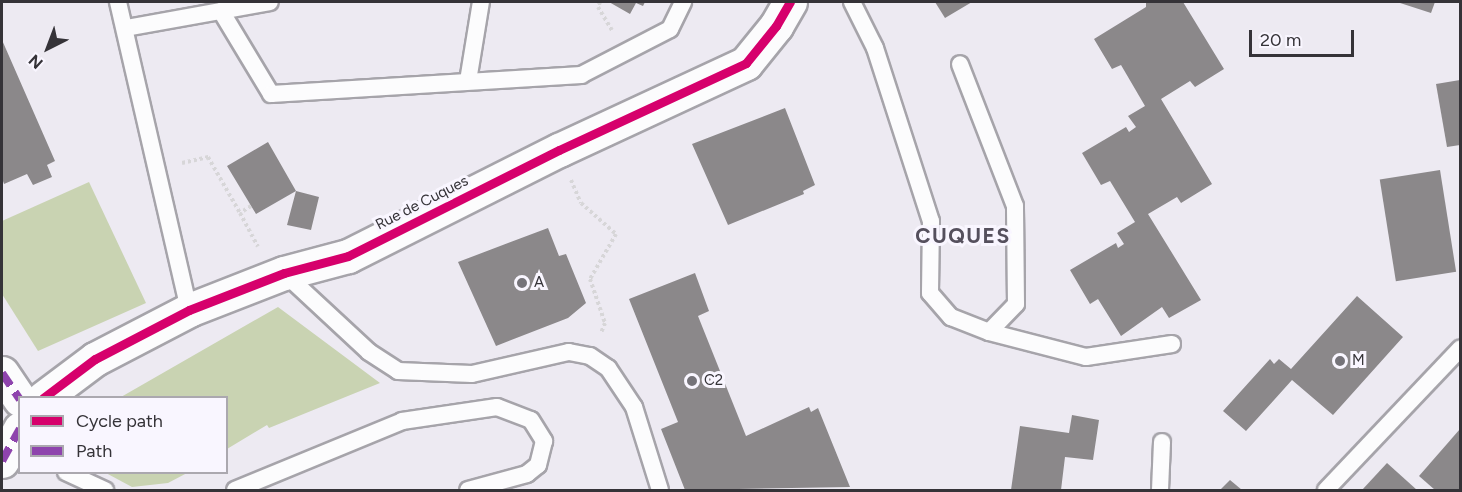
<!DOCTYPE html>
<style>
body{margin:0}
#map{position:relative;width:1462px;height:492px;overflow:hidden;background:#edeaf2;font-family:Figtree,sans-serif}
div>[style]{position:absolute}
[style*='--x']{left:calc(var(--x)*1px);top:calc(var(--y)*1px);width:calc(var(--w)*1px);rotate:calc(var(--a)*1deg)}
.green>*{inset:0;background:#c9d3b2}
.building>*{inset:0;background:#8b888a;transform-origin:0 0}
.path>*{height:4px;margin-top:-2px;transform-origin:0;background:repeating-linear-gradient(90deg,#d7d6d8 0 3px,transparent 0 6px)}
.roads{filter:drop-shadow(2px 0 #a6a4aa) drop-shadow(-2px 0 #a6a4aa) drop-shadow(0 2px #a6a4aa) drop-shadow(0 -2px #a6a4aa)}
.lane>*{height:16px;margin:-8px;padding:0 8px;transform-origin:8px;border-radius:8px;background:#fcfcfd}
.street>*{height:33px;margin:-16.5px;padding:0 16.5px;transform-origin:16.5px;border-radius:16.5px;background:#fcfcfd}
.quiet>*{height:8px;margin-top:-4px;transform-origin:0;background:repeating-linear-gradient(90deg,#8e44ad 0 15px,transparent 0 23px)}
.cycleway>*{height:9px;margin:-4.5px;padding:0 4.5px;transform-origin:4.5px;border-radius:4.5px;background:#d6006c}
.dots>*{width:16px;height:16px;translate:-50% -50%;box-sizing:border-box;border:3px solid #f9f6ff;border-radius:50%}
span{translate:-50% -50%;white-space:nowrap;text-align:center;line-height:1.15;-webkit-text-stroke:6px #f9f6ff;paint-order:stroke}
.street-label{font-size:15px;color:#353338}
.poi-label{font-size:15px;color:#353338}
.left{translate:0 -50%;text-align:left}
.district-label{font-size:21px;color:#55505d;font-weight:700;letter-spacing:1.5px}
.frame{position:absolute;inset:0;border:3px solid #353338;pointer-events:none}
.legend{position:absolute;left:18px;top:396px;width:210px;height:78px;box-sizing:border-box;background:#f9f6ff;border:2px solid #aba8af;margin:0;padding:8px 10px;list-style:none;font-size:18px;color:#353338}
.legend li{display:flex;align-items:center;gap:12px;height:30px}
.legend b{width:30px;border:2px solid #aba8af}
.north{position:absolute;left:18px;top:18px;width:60px;height:60px;-webkit-text-stroke:4px #f9f6ff;paint-order:stroke;rotate:222deg;font-size:16px;font-weight:700;line-height:24px;text-align:center;color:#353338}
.north::after{content:'';display:block;margin:auto;width:21px;height:27px;background:#353338;clip-path:polygon(50% 0,100% 100%,50% 72%,0 100%)}
.scale{position:absolute;left:1249px;top:30px;width:105px;height:27px;box-sizing:border-box;border:3px solid #353338;border-top:0;padding-left:8px;font-size:18px;line-height:21px;white-space:nowrap;color:#353338;-webkit-text-stroke:4px #f9f6ff;paint-order:stroke}
</style>
<div id="map">
<div class="green">
<div style="clip-path:polygon(89px 182px,146px 303px,38px 351px,2px 294px,2px 221px)"></div>
<div style="clip-path:polygon(278px 307px,380px 383px,269px 428px,267px 425px,227px 449px,226px 398px,121px 397px)"></div>
<div style="clip-path:polygon(106px 473px,187px 473px,168px 483px,132px 487px)"></div>
</div>
<div class="building">
<div style="clip-path:polygon(609px 2px,645px 2px,643px 6px,636px 3px,630px 14px)"></div>
<div style="clip-path:polygon(935px 2px,972px 2px,945px 18px)"></div>
<div style="clip-path:polygon(1146px 2px,1183px 2px,1224px 69px,1195px 87px,1190px 81px,1161px 99px,1212px 184px,1181px 203px,1177px 197px,1148px 214px,1201px 300px,1169px 318px,1162px 307px,1121px 336px,1098px 299px,1090px 304px,1070px 270px,1116px 243px,1118px 248px,1124px 244px,1117px 233px,1135px 222px,1110px 181px,1101px 185px,1082px 153px,1126px 127px,1129px 132px,1136px 127px,1128px 116px,1145px 106px,1121px 65px,1112px 69px,1094px 39px,1146px 7px)"></div>
<div style="clip-path:polygon(1397px 2px,1435px 2px,1431px 13px)"></div>
<div style="clip-path:polygon(2px 40px,55px 161px,47px 165px,52px 177px,33px 185px,27px 174px,4px 184px,2px 178px)"></div>
<div style="clip-path:polygon(1460px 80px,1460px 145px,1447px 147px,1436px 84px)"></div>
<div style="clip-path:polygon(785px 108px,815px 185px,803px 191px,804px 194px,728px 225px,692px 144px)"></div>
<div style="clip-path:polygon(268px 142px,296px 191px,319px 197px,311px 230px,287px 225px,296px 191px,256px 214px,227px 166px)"></div>
<div style="left:1440px;top:170px;width:103px;height:61px;rotate:81deg"></div>
<div style="clip-path:polygon(548px 228px,559px 256px,566px 254px,586px 303px,568px 318px,496px 346px,458px 262px)"></div>
<div style="clip-path:polygon(695px 273px,709px 311px,698px 316px,746px 436px,809px 407px,811px 412px,818px 408px,850px 487px,685px 490px,661px 429px,678px 422px,629px 299px)"></div>
<div style="clip-path:polygon(1357px 296px,1403px 337px,1333px 415px,1292px 380px,1246px 431px,1223px 411px,1270px 359px,1274px 364px,1279px 359px,1291px 369px)"></div>
<div style="clip-path:polygon(1072px 415px,1099px 420px,1093px 460px,1065px 457px,1061px 490px,1011px 490px,1020px 426px,1069px 433px)"></div>
<div style="clip-path:polygon(1460px 429px,1460px 490px,1435px 490px,1419px 476px)"></div>
<div style="clip-path:polygon(1387px 463px,1417px 490px,1362px 490px)"></div>
<div style="clip-path:polygon(1230px 480px,1242px 490px,1220px 490px)"></div>
</div>
<div class="path">
<div style="--x:600;--y:2;--w:5;--a:112"></div>
<div style="--x:598;--y:7;--w:27;--a:59"></div>
<div style="--x:182;--y:163;--w:27;--a:-13"></div>
<div style="--x:208;--y:157;--w:64;--a:60.3"></div>
<div style="--x:571;--y:180;--w:25;--a:67"></div>
<div style="--x:581;--y:203;--w:47;--a:41.5"></div>
<div style="--x:616;--y:234;--w:52;--a:120"></div>
<div style="--x:590;--y:279;--w:46;--a:71.2"></div>
<div style="--x:605;--y:323;--w:11;--a:112"></div>
<div style="--x:251;--y:206;--w:13;--a:148"></div>
<div style="--x:240;--y:213;--w:38;--a:62"></div>
</div>
<div class="roads">
<div class="lane">
<div style="--x:118;--y:2;--w:316;--a:77"></div>
<div style="--x:852;--y:2;--w:51;--a:63.4"></div>
<div style="--x:875;--y:48;--w:182;--a:72.1"></div>
<div style="--x:931;--y:221;--w:72;--a:90.8"></div>
<div style="--x:930;--y:293;--w:32;--a:49"></div>
<div style="--x:951;--y:317;--w:41;--a:21.5"></div>
<div style="--x:989;--y:332;--w:39;--a:-46"></div>
<div style="--x:1016;--y:304;--w:98;--a:-90.6"></div>
<div style="--x:1015;--y:206;--w:152;--a:-111.2"></div>
<div style="--x:221;--y:11;--w:97;--a:58.9"></div>
<div style="--x:271;--y:94;--w:311;--a:-3.5"></div>
<div style="--x:581;--y:75;--w:100;--a:-27.3"></div>
<div style="--x:670;--y:29;--w:30;--a:-64"></div>
<div style="--x:126;--y:28;--w:146;--a:-10.2"></div>
<div style="--x:468;--y:81;--w:80;--a:-80.7"></div>
<div style="--x:284;--y:273;--w:116;--a:42.9"></div>
<div style="--x:369;--y:352;--w:35;--a:33"></div>
<div style="--x:398;--y:371;--w:74;--a:2.3"></div>
<div style="--x:472;--y:374;--w:99;--a:-12.8"></div>
<div style="--x:569;--y:352;--w:21;--a:11"></div>
<div style="--x:590;--y:356;--w:22;--a:34"></div>
<div style="--x:608;--y:368;--w:47;--a:56.3"></div>
<div style="--x:634;--y:407;--w:87;--a:72.6"></div>
<div style="--x:989;--y:332;--w:100;--a:14.5"></div>
<div style="--x:1086;--y:357;--w:87;--a:-8.6"></div>
<div style="--x:66;--y:472;--w:43;--a:24.8"></div>
<div style="--x:235;--y:490;--w:181;--a:-22.4"></div>
<div style="--x:402;--y:421;--w:96;--a:-8.4"></div>
<div style="--x:497;--y:407;--w:36;--a:21"></div>
<div style="--x:531;--y:420;--w:25;--a:58"></div>
<div style="--x:544;--y:441;--w:25;--a:104"></div>
<div style="--x:538;--y:465;--w:14;--a:141"></div>
<div style="--x:527;--y:474;--w:61;--a:164.8"></div>
<div style="--x:1160;--y:490;--w:48;--a:-87.6"></div>
<div style="--x:1326;--y:490;--w:195;--a:-46.5"></div>
</div>
<div class="street">
<div style="--x:2;--y:373;--w:32;--a:56"></div>
<div style="--x:43;--y:398;--w:65;--a:-36.9"></div>
<div style="--x:95;--y:359;--w:106;--a:-27.5"></div>
<div style="--x:189;--y:310;--w:102;--a:-21.3"></div>
<div style="--x:284;--y:273;--w:66;--a:-14.9"></div>
<div style="--x:348;--y:256;--w:236;--a:-26.7"></div>
<div style="--x:559;--y:150;--w:206;--a:-24.9"></div>
<div style="--x:746;--y:63;--w:48;--a:-51"></div>
<div style="--x:776;--y:26;--w:28;--a:-60"></div>
<div style="--x:2;--y:461;--w:37;--a:-61"></div>
</div>
</div>
<div class="quiet">
<div style="--x:2;--y:373;--w:32;--a:56"></div>
<div style="--x:2;--y:461;--w:37;--a:-61"></div>
</div>
<div class="cycleway">
<div style="--x:43;--y:398;--w:65;--a:-36.9"></div>
<div style="--x:95;--y:359;--w:106;--a:-27.5"></div>
<div style="--x:189;--y:310;--w:102;--a:-21.3"></div>
<div style="--x:284;--y:273;--w:66;--a:-14.9"></div>
<div style="--x:348;--y:256;--w:236;--a:-26.7"></div>
<div style="--x:559;--y:150;--w:206;--a:-24.9"></div>
<div style="--x:746;--y:63;--w:48;--a:-51"></div>
<div style="--x:776;--y:26;--w:28;--a:-60"></div>
</div>
<div class="dots">
<div style="left:522px;top:283px;background:#757379"></div>
<div style="left:1340px;top:361px;background:#757379"></div>
<div style="left:692px;top:381px;background:#757379"></div>
</div>
<div class="street-label">
<span style="left:422px;top:203px;rotate:-27deg">Rue de Cuques</span>
</div>
<div class="poi-label">
<span class="left" style="left:534px;top:283px">A</span>
<span class="left" style="left:1352px;top:361px">M</span>
<span class="left" style="left:704px;top:381px">C2</span>
</div>
<div class="district-label">
<span style="left:963px;top:236px">CUQUES</span>
</div>
<div class="frame"></div>
<ul class="legend">
<li><b style="height:8px;background:#d6006c"></b>Cycle path</li>
<li><b style="height:8px;background:#8e44ad"></b>Path</li>
</ul>
<div class="north">N</div>
<div class="scale">20 m</div>
</div>
